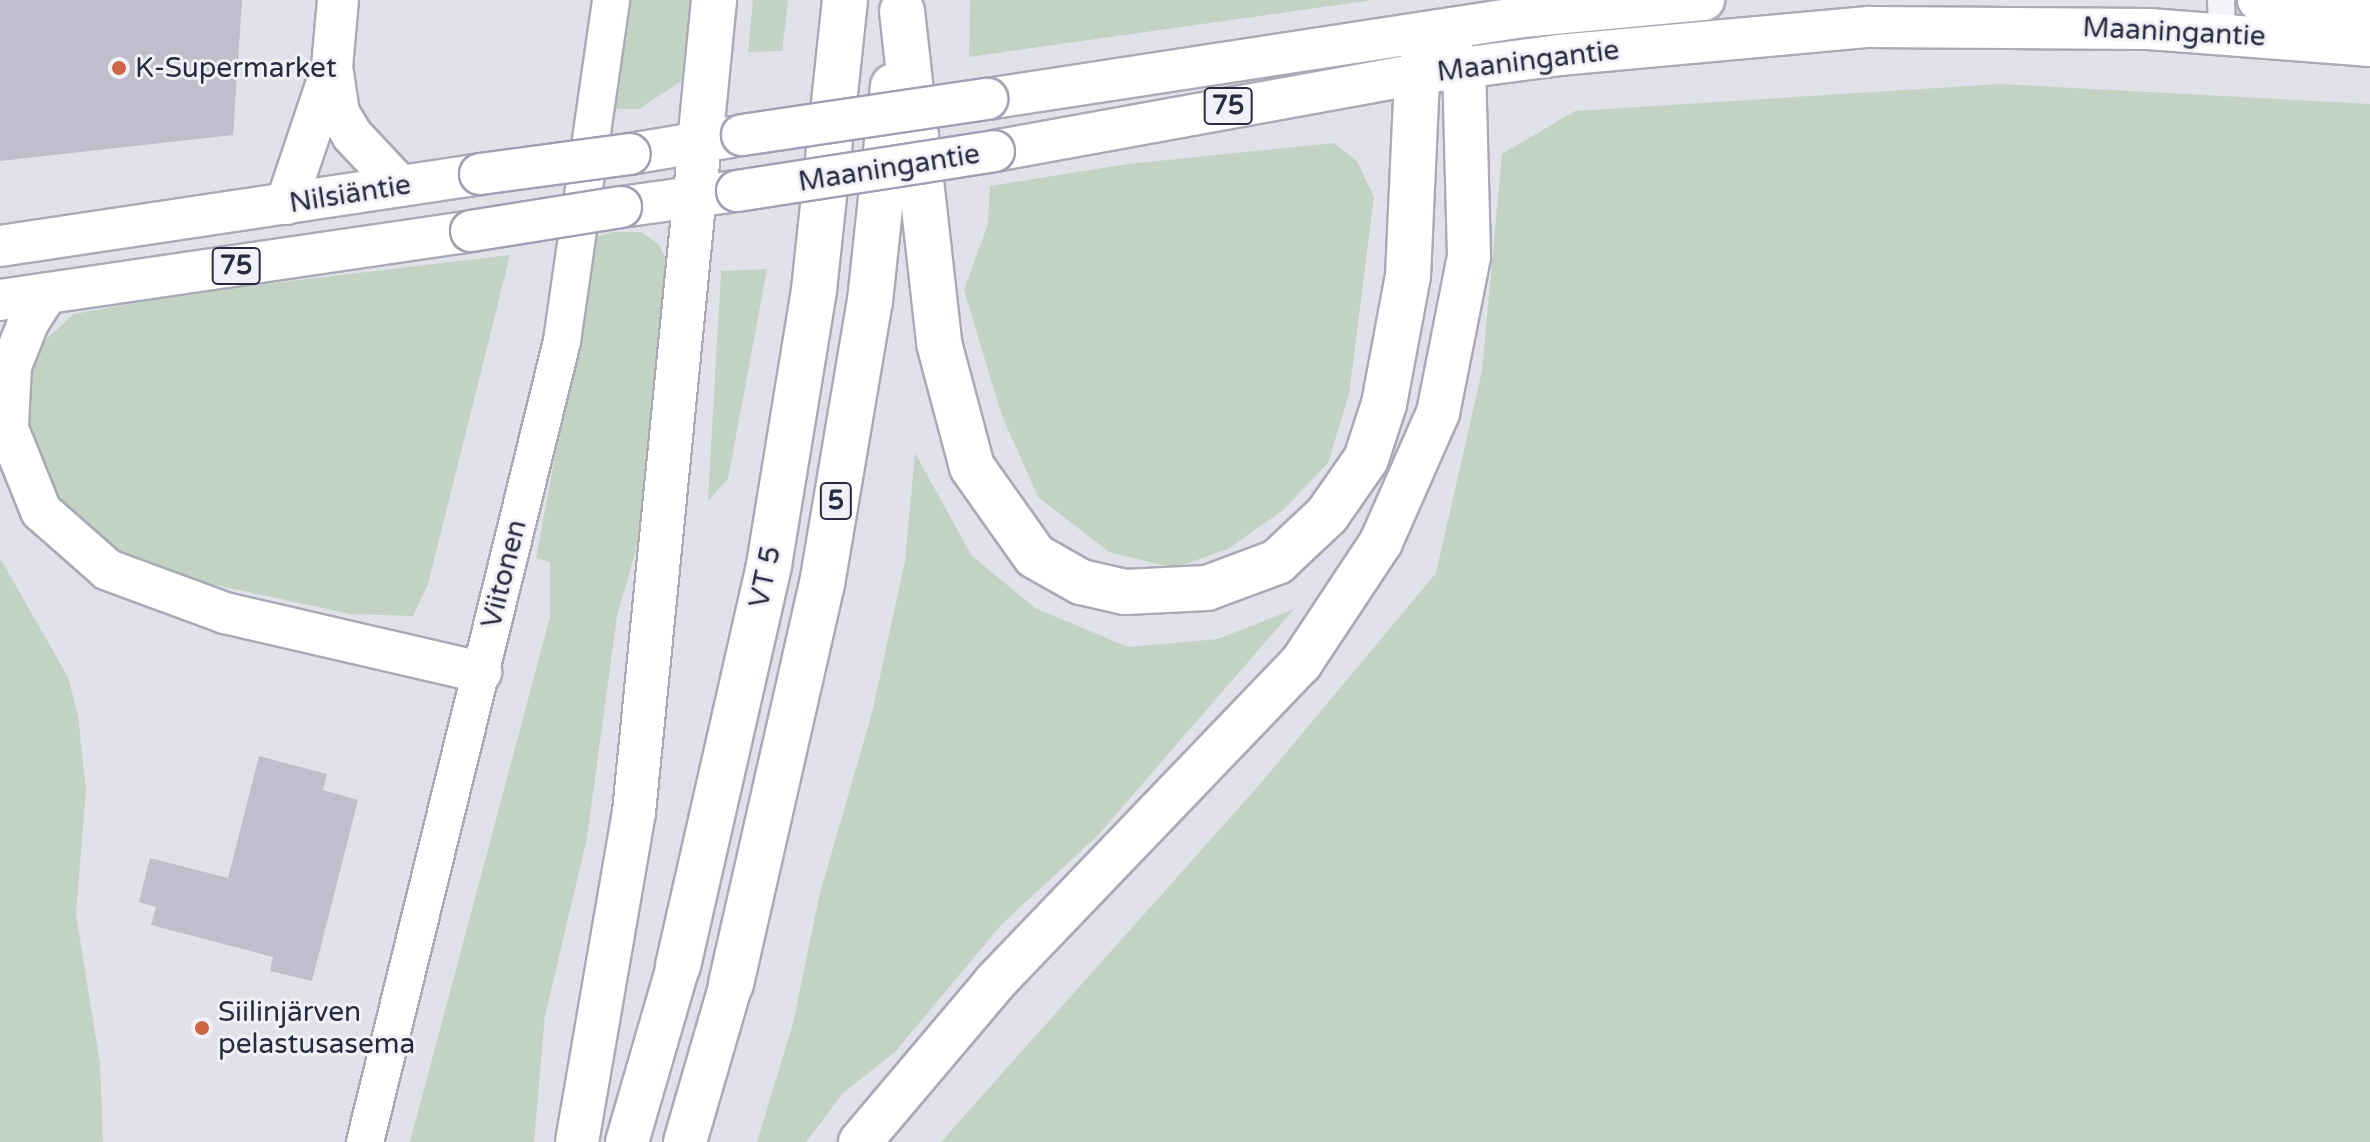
<!DOCTYPE html>
<meta charset="utf-8">
<style>
body{margin:0}
#map{position:relative;width:2370px;height:1142px;overflow:hidden;background:#e1e1e9;font-family:"Varela Round",sans-serif}
div>[style]{position:absolute}
[style*='--x']{left:calc(var(--x)*1px);top:calc(var(--y)*1px);width:calc(var(--w)*1px);rotate:calc(var(--a)*1deg)}
.green>*{inset:0;background:#c2d3c4}
.building>*{inset:0;background:#bebecc}
.roads{filter:drop-shadow(2px 0 #aaaab7) drop-shadow(-2px 0 #aaaab7) drop-shadow(0 2px #aaaab7) drop-shadow(0 -2px #aaaab7)}
.minor>*{height:26px;margin:-13px;padding:0 13px;transform-origin:13px;border-radius:13px;background:#f3f3f8}
.secondary>*{height:36px;margin:-18px;padding:0 18px;transform-origin:18px;border-radius:18px;background:#fff}
.primary>*{height:40px;margin:-20px;padding:0 20px;transform-origin:20px;border-radius:20px;background:#fff}
.trunk>*{height:42px;margin:-21px;padding:0 21px;transform-origin:21px;border-radius:21px;background:#fff}
.motorway>*{height:44px;margin:-22px;padding:0 22px;transform-origin:22px;border-radius:22px;background:#fff}
.bridges{filter:drop-shadow(2px 0 #a0a0b5) drop-shadow(-2px 0 #a0a0b5) drop-shadow(0 2px #a0a0b5) drop-shadow(0 -2px #a0a0b5)}
.primary-bridge>*{height:40px;margin:-20px;padding:0 20px;transform-origin:20px;border-radius:20px;background:#fff}
.dots>*{width:22px;height:22px;translate:-50% -50%;box-sizing:border-box;border:4px solid #f0f0f7;border-radius:50%}
span{translate:-50% -50%;white-space:nowrap;text-align:center;line-height:1.15;-webkit-text-stroke:6px #f0f0f7;paint-order:stroke}
.shield-label span{padding:2px 6px;background:#f0f0f7;border:2px solid;border-radius:6px;-webkit-text-stroke-width:0}
.shield-label{font-size:26px;color:#292941;font-weight:700}
.street-label{font-size:28px;color:#292941}
.poi-label{font-size:28px;color:#292941}
.left{translate:0 -50%;text-align:left}
</style>
<div id="map">
<div class="green">
<div style="clip-path:polygon(629px 0,691px 0,683px 80px,639px 109px,614px 109px)"></div>
<div style="clip-path:polygon(753px 0,788px 0,782px 51px,748px 52px)"></div>
<div style="clip-path:polygon(970px 0,1373px 0,969px 57px)"></div>
<div style="clip-path:polygon(2000px 84px,2370px 104px,2370px 1142px,941px 1142px,1260px 784px,1436px 573px,1482px 371px,1502px 154px,1575px 111px)"></div>
<div style="clip-path:polygon(1334px 143px,1357px 161px,1374px 197px,1349px 394px,1328px 463px,1282px 511px,1228px 549px,1174px 568px,1109px 552px,1038px 497px,1002px 416px,964px 290px,988px 224px,990px 186px,1128px 164px)"></div>
<div style="clip-path:polygon(612px 232px,641px 232px,658px 244px,670px 265px,643px 526px,617px 616px,587px 838px,545px 1016px,534px 1142px,410px 1142px,550px 617px,550px 562px,536px 558px,596px 237px)"></div>
<div style="clip-path:polygon(510px 255px,428px 584px,413px 616px,350px 614px,164px 574px,117px 553px,63px 509px,40px 470px,25px 399px,34px 350px,74px 314px,188px 293px)"></div>
<div style="clip-path:polygon(767px 269px,728px 479px,708px 501px,721px 271px)"></div>
<div style="clip-path:polygon(915px 453px,972px 556px,1035px 608px,1128px 647px,1218px 639px,1294px 609px,1098px 835px,1001px 925px,895px 1052px,843px 1093px,806px 1142px,757px 1142px,793px 1023px,820px 893px,872px 713px,905px 561px)"></div>
<div style="clip-path:polygon(0 558px,68px 677px,78px 715px,86px 790px,76px 914px,100px 1064px,103px 1142px,0 1142px)"></div>
</div>
<div class="building">
<div style="clip-path:polygon(0 0,242px 0,233px 135px,0 161px)"></div>
<div style="clip-path:polygon(259px 756px,327px 774px,323px 790px,358px 800px,312px 981px,270px 971px,273px 957px,151px 925px,156px 907px,139px 902px,150px 858px,228px 878px)"></div>
</div>
<div class="roads">
<div class="minor">
<div style="--x:2221;--y:0;--w:31;--a:88"></div>
</div>
<div class="secondary">
<div style="--x:365;--y:1142;--w:825;--a:-76.18"></div>
<div style="--x:562;--y:341;--w:345;--a:-81.8"></div>
</div>
<div class="primary">
<div style="--x:2258;--y:0;--w:113;--a:6.1"></div>
<div style="--x:333;--y:73;--w:40;--a:81.5"></div>
<div style="--x:339;--y:113;--w:26;--a:59"></div>
<div style="--x:352;--y:135;--w:70;--a:46.7"></div>
<div style="--x:987;--y:99;--w:542;--a:-8.7"></div>
<div style="--x:1523;--y:17;--w:182;--a:-5.4"></div>
<div style="--x:994;--y:151;--w:430;--a:-10.3"></div>
<div style="--x:1417;--y:74;--w:143;--a:-7.6"></div>
<div style="--x:1559;--y:55;--w:311;--a:-5.2"></div>
<div style="--x:1869;--y:27;--w:280;--a:0.4"></div>
<div style="--x:2149;--y:29;--w:222;--a:4.4"></div>
<div style="--x:630;--y:154;--w:102;--a:-9.6"></div>
<div style="--x:286;--y:204;--w:145;--a:-71.4"></div>
<div style="--x:332;--y:67;--w:67;--a:-84.9"></div>
<div style="--x:621;--y:207;--w:117;--a:-7.9"></div>
<div style="--x:0;--y:246;--w:485;--a:-8.5"></div>
<div style="--x:0;--y:300;--w:476;--a:-8.3"></div>
<div style="--x:0;--y:409;--w:110;--a:68.1"></div>
<div style="--x:41;--y:511;--w:89;--a:41.4"></div>
<div style="--x:108;--y:570;--w:125;--a:20.2"></div>
<div style="--x:225;--y:613;--w:263;--a:13"></div>
<div style="--x:8;--y:425;--w:59;--a:-87.1"></div>
<div style="--x:11;--y:366;--w:48;--a:-68.2"></div>
<div style="--x:29;--y:321;--w:33;--a:-57"></div>
</div>
<div class="trunk">
<div style="--x:577;--y:1142;--w:335;--a:-80.2"></div>
<div style="--x:634;--y:812;--w:672;--a:-84.37"></div>
<div style="--x:627;--y:1142;--w:183;--a:-73.8"></div>
<div style="--x:685;--y:1142;--w:165;--a:-73.8"></div>
<div style="--x:860;--y:1142;--w:209;--a:-49.8"></div>
<div style="--x:995;--y:982;--w:442;--a:-46.2"></div>
<div style="--x:1301;--y:663;--w:145;--a:-56.5"></div>
<div style="--x:1381;--y:542;--w:141;--a:-66.2"></div>
<div style="--x:1438;--y:413;--w:160;--a:-78.8"></div>
<div style="--x:1469;--y:256;--w:185;--a:-91.5"></div>
<div style="--x:1464;--y:71;--w:46;--a:-124.4"></div>
</div>
<div class="motorway">
<div style="--x:902;--y:11;--w:334;--a:83.6"></div>
<div style="--x:939;--y:343;--w:128;--a:75.1"></div>
<div style="--x:972;--y:467;--w:109;--a:54.7"></div>
<div style="--x:1035;--y:556;--w:53;--a:29.5"></div>
<div style="--x:1081;--y:582;--w:45;--a:12.8"></div>
<div style="--x:1125;--y:592;--w:82;--a:-2.8"></div>
<div style="--x:1207;--y:588;--w:75;--a:-20.4"></div>
<div style="--x:1277;--y:562;--w:69;--a:-43.2"></div>
<div style="--x:1327;--y:515;--w:68;--a:-55.1"></div>
<div style="--x:1366;--y:459;--w:58;--a:-71.9"></div>
<div style="--x:1384;--y:404;--w:130;--a:-79.4"></div>
<div style="--x:1408;--y:276;--w:202;--a:-87.4"></div>
<div style="--x:1417;--y:74;--w:46;--a:-62.9"></div>
<div style="--x:700;--y:143;--w:144;--a:-84.4"></div>
<div style="--x:678;--y:966;--w:411;--a:-77.2"></div>
<div style="--x:769;--y:565;--w:279;--a:-80.7"></div>
<div style="--x:814;--y:290;--w:292;--a:-83.9"></div>
<div style="--x:731;--y:984;--w:410;--a:-77.2"></div>
<div style="--x:822;--y:584;--w:287;--a:-80.4"></div>
<div style="--x:870;--y:301;--w:216;--a:-83.9"></div>
</div>
</div>
<div class="bridges">
<div class="primary-bridge">
<div style="--x:742;--y:135;--w:248;--a:-8.4"></div>
<div style="--x:480;--y:174;--w:151;--a:-7.6"></div>
<div style="--x:737;--y:191;--w:260;--a:-8.8"></div>
<div style="--x:471;--y:231;--w:152;--a:-9.1"></div>
</div>
</div>
<div class="dots">
<div style="left:119px;top:68px;background:#cd6547"></div>
<div style="left:202px;top:1028px;background:#cd6547"></div>
</div>
<div class="shield-label">
<span style="left:1228px;top:106px">75</span>
<span style="left:236px;top:266px">75</span>
<span style="left:836px;top:501px">5</span>
</div>
<div class="street-label">
<span style="left:2174px;top:32px;rotate:3deg">Maaningantie</span>
<span style="left:1528px;top:61px;rotate:-7deg">Maaningantie</span>
<span style="left:889px;top:168px;rotate:-9deg">Maaningantie</span>
<span style="left:350px;top:194px;rotate:-9deg">Nilsiäntie</span>
<span style="left:504px;top:574px;rotate:-76deg">Viitonen</span>
<span style="left:765px;top:577px;rotate:-78deg">VT 5</span>
</div>
<div class="poi-label">
<span class="left" style="left:135px;top:68px">K-Supermarket</span>
<span class="left" style="left:218px;top:1028px">Siilinjärven<br>pelastusasema</span>
</div>
</div>
